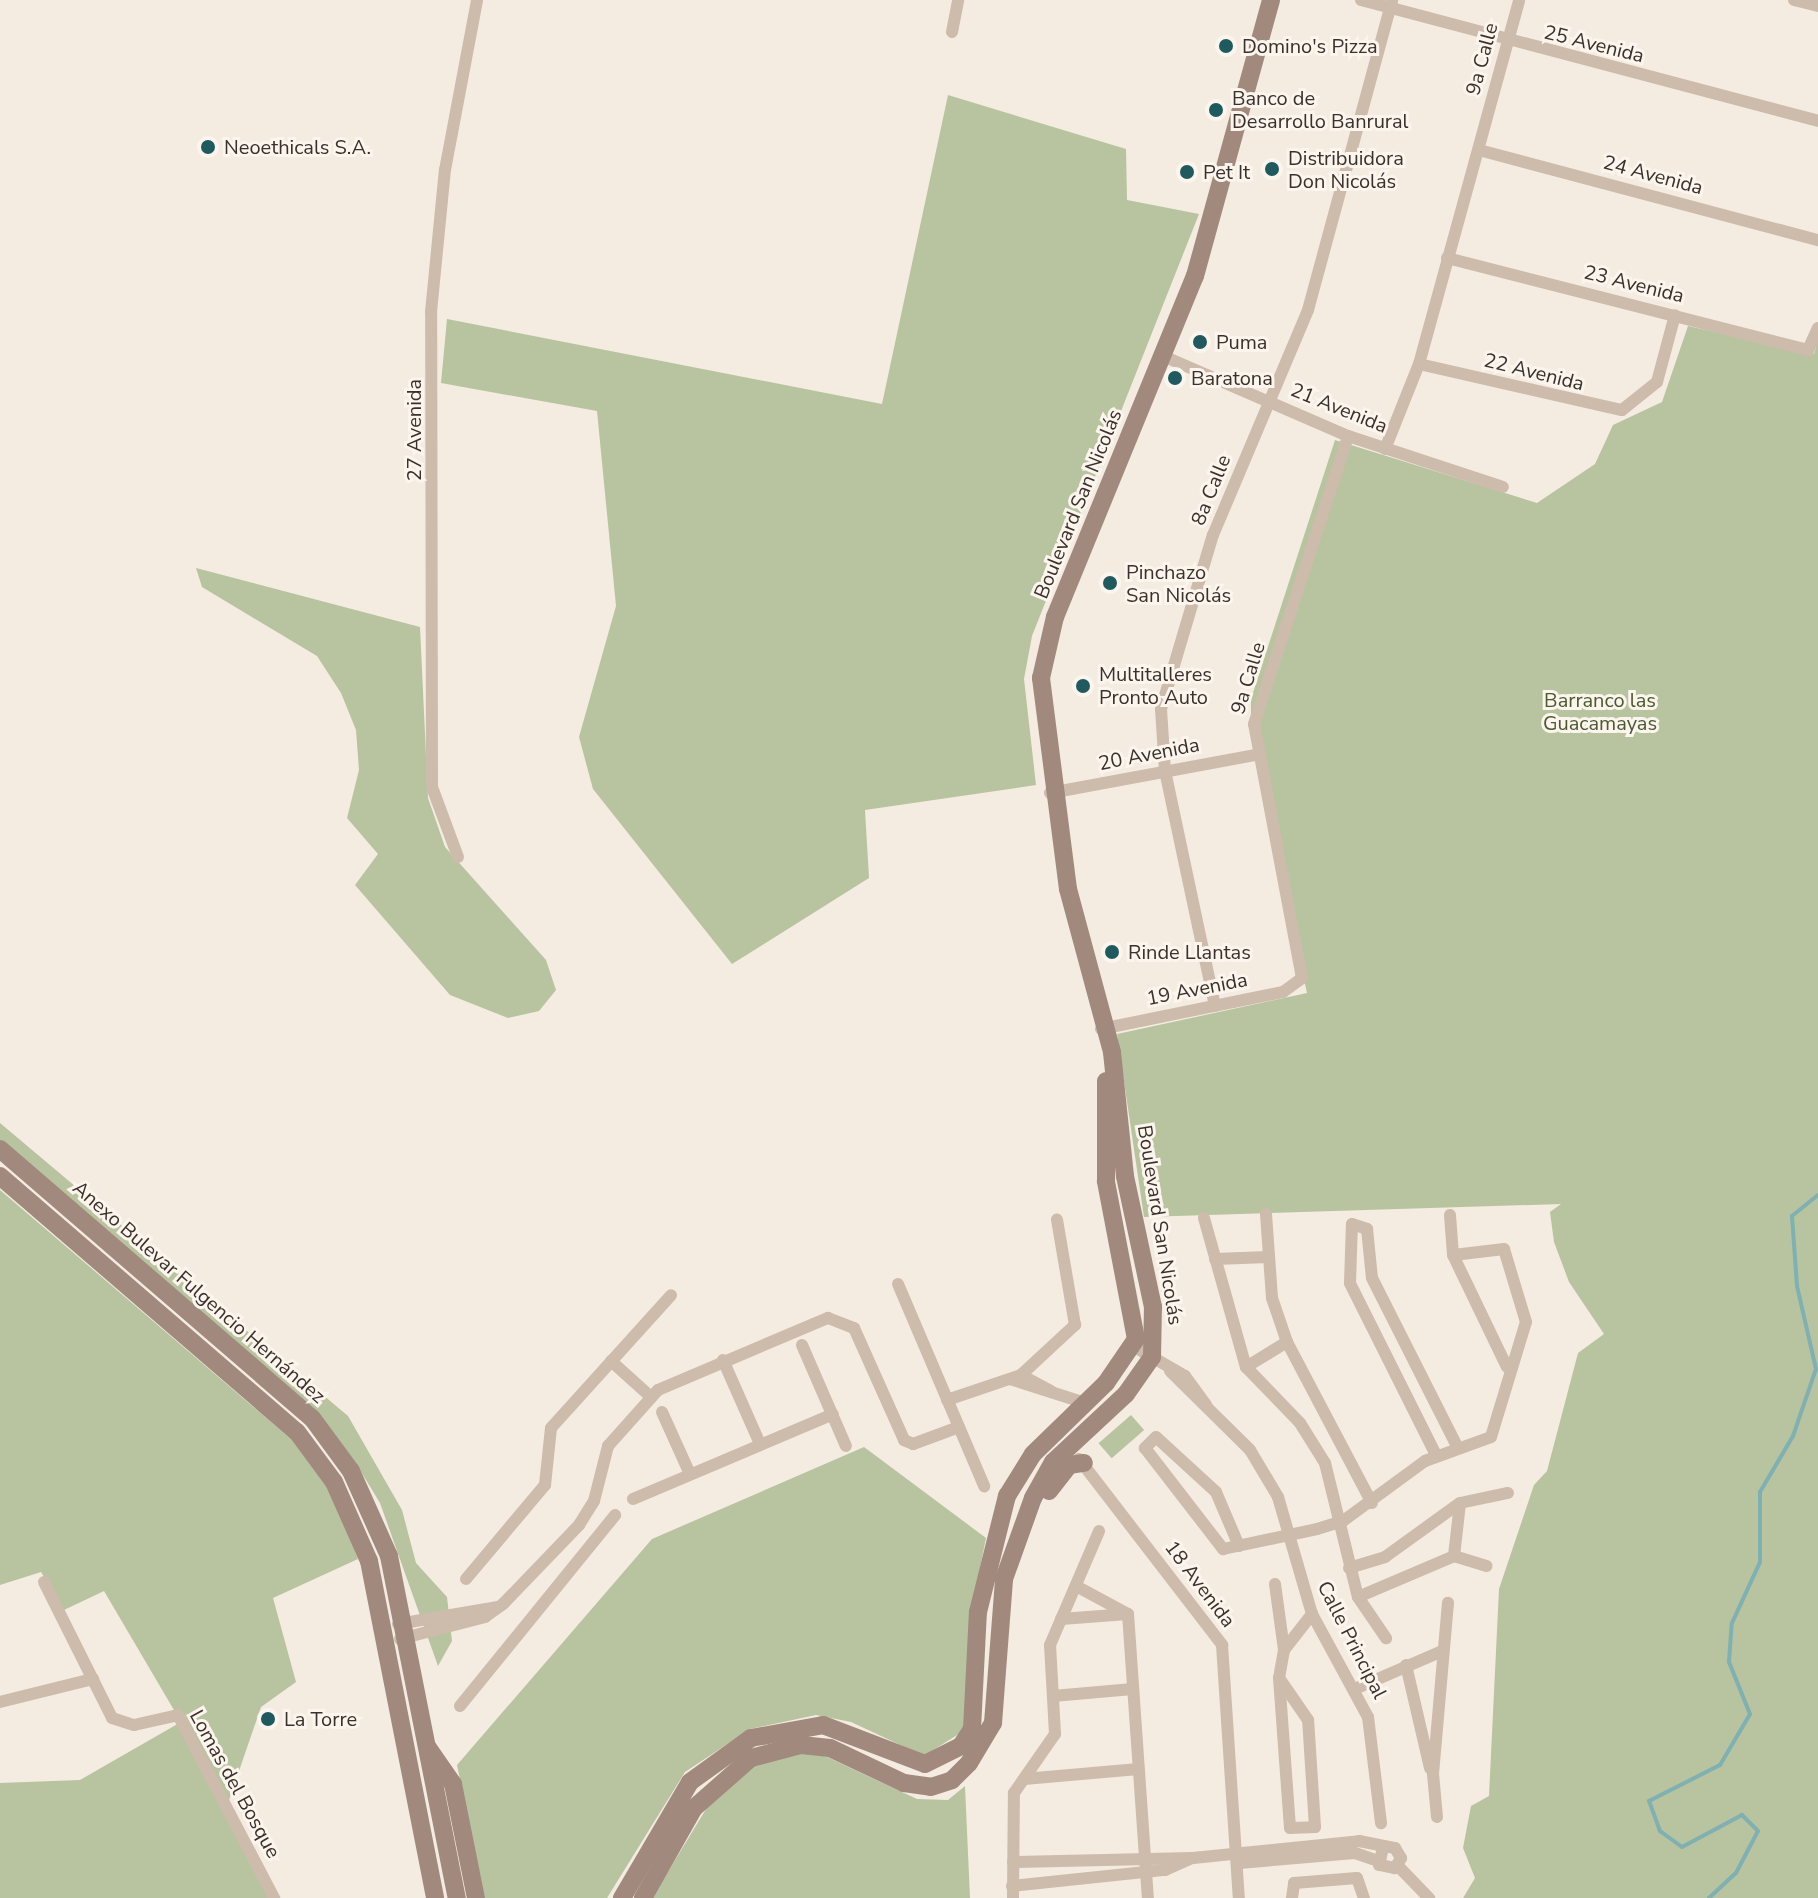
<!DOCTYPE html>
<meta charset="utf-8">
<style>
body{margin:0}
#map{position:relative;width:1818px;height:1898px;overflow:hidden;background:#f4ebe1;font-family:"Nunito Sans",sans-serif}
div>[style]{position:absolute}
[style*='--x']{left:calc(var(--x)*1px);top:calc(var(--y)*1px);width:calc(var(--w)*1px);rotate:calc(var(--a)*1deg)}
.green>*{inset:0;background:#b8c4a0;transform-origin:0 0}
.stream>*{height:4px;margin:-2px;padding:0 2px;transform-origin:2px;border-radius:2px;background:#7fb0b2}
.street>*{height:12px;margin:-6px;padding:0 6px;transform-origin:6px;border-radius:6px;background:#cdbbac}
.secondary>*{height:18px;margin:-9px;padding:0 9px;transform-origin:9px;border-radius:9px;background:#a18a7d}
.dots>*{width:22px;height:22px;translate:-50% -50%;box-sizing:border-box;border:4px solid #fbf5ee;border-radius:50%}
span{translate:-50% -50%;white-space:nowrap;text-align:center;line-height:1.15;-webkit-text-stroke:6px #fbf5ee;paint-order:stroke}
.street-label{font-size:20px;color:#3b302b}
.poi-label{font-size:20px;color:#3b302b}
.left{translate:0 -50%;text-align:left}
.park-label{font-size:20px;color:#4a5a2e}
</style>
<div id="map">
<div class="green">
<div style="clip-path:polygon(948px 95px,1126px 149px,1127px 200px,1199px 214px,1032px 636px,1024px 679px,1036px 785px,865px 810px,869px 878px,732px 964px,593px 789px,579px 737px,616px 606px,597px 411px,441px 383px,447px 319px,882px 404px)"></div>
<div style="clip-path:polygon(1688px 326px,1814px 354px,1818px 338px,1818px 1898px,1463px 1898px,1475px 1878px,1463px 1848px,1471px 1806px,1489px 1796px,1499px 1589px,1534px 1485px,1547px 1471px,1578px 1353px,1604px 1334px,1569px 1282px,1554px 1242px,1550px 1212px,1561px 1204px,1144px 1217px,1117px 1034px,1307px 993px,1251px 736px,1251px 699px,1335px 440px,1537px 503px,1595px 464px,1613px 425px,1662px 402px)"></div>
<div style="clip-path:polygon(196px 568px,420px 627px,428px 798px,445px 847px,546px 960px,556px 990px,539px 1011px,508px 1018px,450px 995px,355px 885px,378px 854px,347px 818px,359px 770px,356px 730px,341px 693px,317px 656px,202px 587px)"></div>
<div style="clip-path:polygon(0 1123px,348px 1416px,402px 1510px,416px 1563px,447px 1597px,452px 1641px,438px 1666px,380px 1503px,360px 1470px,0 1142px)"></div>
<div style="clip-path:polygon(0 1190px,306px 1452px,338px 1501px,358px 1559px,273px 1598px,296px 1682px,261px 1707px,227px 1806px,276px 1898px,0 1898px,0 1783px,80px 1780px,181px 1722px,104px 1591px,64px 1610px,41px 1572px,0 1585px)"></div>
<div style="left:1131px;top:1415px;width:20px;height:43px;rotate:49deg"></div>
<div style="clip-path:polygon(864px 1447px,986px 1538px,971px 1614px,965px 1730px,924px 1756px,851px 1722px,816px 1715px,750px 1729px,685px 1772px,607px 1898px,485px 1898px,457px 1765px,652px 1539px)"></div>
<div style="clip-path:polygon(812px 1750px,917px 1799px,948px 1800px,965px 1786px,970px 1898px,652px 1898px,717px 1791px,758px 1761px)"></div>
</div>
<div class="stream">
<div style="--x:1709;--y:1898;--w:37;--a:-43"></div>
<div style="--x:1736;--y:1873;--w:47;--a:-62.4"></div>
<div style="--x:1758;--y:1831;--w:23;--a:-135"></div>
<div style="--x:1742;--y:1815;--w:68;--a:151.9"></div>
<div style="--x:1682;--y:1847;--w:27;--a:-144"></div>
<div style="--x:1660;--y:1831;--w:32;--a:-110"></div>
<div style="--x:1649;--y:1801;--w:80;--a:-26.9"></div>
<div style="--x:1720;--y:1765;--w:59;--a:-59.5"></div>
<div style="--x:1750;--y:1714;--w:56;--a:-112"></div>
<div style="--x:1729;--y:1662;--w:39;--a:-86"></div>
<div style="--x:1732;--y:1623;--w:67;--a:-65.3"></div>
<div style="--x:1760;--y:1562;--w:70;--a:-90"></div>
<div style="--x:1760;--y:1492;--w:65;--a:-59.5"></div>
<div style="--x:1793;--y:1436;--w:71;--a:-71.1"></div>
<div style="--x:1816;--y:1369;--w:85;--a:-102.9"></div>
<div style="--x:1797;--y:1286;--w:70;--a:-94.1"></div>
<div style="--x:1792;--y:1216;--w:33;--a:-39"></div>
</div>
<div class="street">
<div style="--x:1361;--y:0;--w:473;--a:14.8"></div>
<div style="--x:1794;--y:0;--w:25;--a:14"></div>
<div style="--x:952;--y:32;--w:33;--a:-79"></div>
<div style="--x:1479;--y:150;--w:351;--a:14.9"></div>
<div style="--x:1447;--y:258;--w:373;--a:14.3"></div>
<div style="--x:1808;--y:350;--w:24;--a:-66"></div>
<div style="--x:1163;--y:356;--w:202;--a:23.4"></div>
<div style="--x:1348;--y:436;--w:163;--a:18.2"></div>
<div style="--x:1419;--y:364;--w:208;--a:12.8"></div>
<div style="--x:1622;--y:410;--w:45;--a:-38.7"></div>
<div style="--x:1657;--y:382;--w:69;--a:-75"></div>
<div style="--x:1385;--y:449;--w:92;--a:-68.2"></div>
<div style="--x:1419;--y:364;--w:377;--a:-74.6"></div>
<div style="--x:1050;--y:793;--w:208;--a:-10.5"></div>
<div style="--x:458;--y:857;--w:75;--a:-110.4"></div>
<div style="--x:432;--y:787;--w:475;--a:-90.1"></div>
<div style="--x:431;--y:312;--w:143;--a:-84.4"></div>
<div style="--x:445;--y:170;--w:173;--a:-79.3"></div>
<div style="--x:1215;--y:1006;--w:240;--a:-102"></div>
<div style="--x:1165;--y:771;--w:62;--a:-93.7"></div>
<div style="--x:1161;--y:709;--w:182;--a:-73.4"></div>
<div style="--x:1213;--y:535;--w:244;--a:-67.1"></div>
<div style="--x:1308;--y:310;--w:321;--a:-74.8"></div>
<div style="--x:1101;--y:1029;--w:186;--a:-11.5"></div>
<div style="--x:1283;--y:992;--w:24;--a:-36"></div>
<div style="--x:1302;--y:978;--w:258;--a:-100.7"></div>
<div style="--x:1254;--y:724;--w:303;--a:-71.9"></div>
<div style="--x:1266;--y:1214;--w:84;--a:85.9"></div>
<div style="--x:1272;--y:1298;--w:46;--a:71.2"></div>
<div style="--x:1287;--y:1342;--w:182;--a:62.2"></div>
<div style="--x:1450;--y:1215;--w:40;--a:85.7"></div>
<div style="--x:1453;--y:1255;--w:124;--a:64.3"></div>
<div style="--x:1204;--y:1218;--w:155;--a:74.3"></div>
<div style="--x:1246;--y:1367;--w:78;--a:46"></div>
<div style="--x:1300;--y:1423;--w:47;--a:58"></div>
<div style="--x:1325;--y:1463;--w:138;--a:76.2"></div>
<div style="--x:1358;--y:1597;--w:50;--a:55.7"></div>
<div style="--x:1215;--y:1259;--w:54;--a:-2.1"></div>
<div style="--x:898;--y:1284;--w:220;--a:66.9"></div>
<div style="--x:802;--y:1345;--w:110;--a:66.5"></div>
<div style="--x:1133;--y:1346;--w:60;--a:30"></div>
<div style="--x:1185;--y:1376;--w:36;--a:54"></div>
<div style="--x:723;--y:1360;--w:92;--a:66.2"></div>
<div style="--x:611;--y:1361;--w:54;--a:42"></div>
<div style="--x:1246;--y:1367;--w:48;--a:-31.4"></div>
<div style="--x:1170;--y:1371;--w:112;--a:44.6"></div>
<div style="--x:1250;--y:1450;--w:55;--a:59.2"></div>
<div style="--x:1278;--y:1497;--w:122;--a:73.8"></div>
<div style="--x:1312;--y:1614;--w:117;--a:61.5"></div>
<div style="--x:1368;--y:1717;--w:107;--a:83"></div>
<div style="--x:1021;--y:1375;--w:34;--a:28"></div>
<div style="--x:1010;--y:1379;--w:79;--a:17.7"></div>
<div style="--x:947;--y:1400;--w:78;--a:-18.7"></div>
<div style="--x:1021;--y:1375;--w:74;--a:-42.8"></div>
<div style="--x:1075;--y:1325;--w:107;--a:-99.7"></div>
<div style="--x:662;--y:1412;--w:68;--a:65.7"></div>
<div style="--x:1436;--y:1455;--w:192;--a:-116.6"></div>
<div style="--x:1350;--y:1283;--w:59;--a:-88.1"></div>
<div style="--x:1352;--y:1224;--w:16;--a:18"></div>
<div style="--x:1367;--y:1229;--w:49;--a:84.2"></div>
<div style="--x:1372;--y:1278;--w:188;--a:63.2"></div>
<div style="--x:1079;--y:1459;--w:235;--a:52.4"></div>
<div style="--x:1222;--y:1645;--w:254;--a:86.2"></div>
<div style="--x:633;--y:1499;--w:217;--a:-23"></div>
<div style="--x:1239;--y:1546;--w:59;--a:-113.1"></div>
<div style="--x:1216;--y:1492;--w:81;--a:-137.5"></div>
<div style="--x:1156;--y:1437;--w:16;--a:135"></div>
<div style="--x:1145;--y:1448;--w:128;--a:52.3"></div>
<div style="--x:1223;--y:1549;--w:96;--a:-12"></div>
<div style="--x:1317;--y:1529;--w:27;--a:-17"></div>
<div style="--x:1343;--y:1521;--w:102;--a:-36.2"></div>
<div style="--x:1425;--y:1461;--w:70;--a:-20"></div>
<div style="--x:1491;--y:1437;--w:120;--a:-73.1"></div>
<div style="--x:1526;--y:1322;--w:76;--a:-106.8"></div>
<div style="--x:1504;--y:1249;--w:51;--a:173.3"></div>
<div style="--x:1454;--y:1556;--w:53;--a:-83.5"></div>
<div style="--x:1349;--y:1568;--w:38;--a:-17"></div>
<div style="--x:1385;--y:1557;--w:92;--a:-35.8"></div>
<div style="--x:1460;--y:1503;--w:49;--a:-11.8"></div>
<div style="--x:466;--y:1579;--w:123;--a:-50"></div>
<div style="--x:545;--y:1485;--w:57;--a:-84"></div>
<div style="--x:551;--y:1428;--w:179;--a:-47.9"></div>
<div style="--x:44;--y:1582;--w:152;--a:63.4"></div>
<div style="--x:112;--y:1718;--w:23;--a:18"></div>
<div style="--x:134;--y:1725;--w:45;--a:-12.8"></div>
<div style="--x:178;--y:1715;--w:207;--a:62.3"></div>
<div style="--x:1275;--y:1584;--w:67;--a:82.2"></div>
<div style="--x:1284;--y:1650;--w:28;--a:100"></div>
<div style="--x:1279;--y:1678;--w:150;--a:85.8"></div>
<div style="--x:1290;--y:1828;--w:25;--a:-2"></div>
<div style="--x:1315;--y:1827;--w:107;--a:-93.7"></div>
<div style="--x:1308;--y:1720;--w:51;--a:-124.6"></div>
<div style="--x:1076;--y:1586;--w:59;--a:28.3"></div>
<div style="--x:1128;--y:1614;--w:285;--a:86"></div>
<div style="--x:1358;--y:1597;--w:104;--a:-23.1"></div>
<div style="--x:1454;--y:1556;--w:34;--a:17"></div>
<div style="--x:1061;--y:1619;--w:67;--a:-4.3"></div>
<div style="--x:398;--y:1624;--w:100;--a:-9.7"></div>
<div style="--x:400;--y:1639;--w:88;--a:-14.5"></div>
<div style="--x:485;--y:1617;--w:22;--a:-36"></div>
<div style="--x:503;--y:1604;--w:110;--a:-46.1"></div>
<div style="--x:579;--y:1525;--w:28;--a:-58"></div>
<div style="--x:594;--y:1501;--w:57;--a:-75.7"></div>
<div style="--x:608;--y:1446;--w:75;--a:-48.2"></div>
<div style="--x:658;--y:1390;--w:185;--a:-23"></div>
<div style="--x:828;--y:1318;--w:28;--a:21"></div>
<div style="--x:854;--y:1328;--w:123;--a:65.9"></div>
<div style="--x:904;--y:1440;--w:10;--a:24"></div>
<div style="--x:913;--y:1444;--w:49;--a:-20.3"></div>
<div style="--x:1284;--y:1650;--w:46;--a:-52.1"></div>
<div style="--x:1406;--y:1665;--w:106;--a:76.9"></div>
<div style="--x:1357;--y:1688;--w:93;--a:-23.5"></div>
<div style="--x:1053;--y:1696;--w:80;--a:-5"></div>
<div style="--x:0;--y:1702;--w:96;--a:-13.9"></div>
<div style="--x:460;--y:1706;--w:246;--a:-50.9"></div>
<div style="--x:1024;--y:1779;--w:115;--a:-5"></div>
<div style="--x:1437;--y:1817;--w:43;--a:-95.3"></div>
<div style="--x:1433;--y:1774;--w:172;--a:-85"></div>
<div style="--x:1013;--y:1862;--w:180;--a:-1.3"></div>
<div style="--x:1193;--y:1858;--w:167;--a:-5.8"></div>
<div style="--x:1359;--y:1841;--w:37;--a:11"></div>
<div style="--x:1395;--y:1848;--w:12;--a:59"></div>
<div style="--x:1401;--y:1858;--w:12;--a:121"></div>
<div style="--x:1395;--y:1868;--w:16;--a:-169"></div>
<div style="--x:1379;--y:1865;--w:17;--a:-77"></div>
<div style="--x:1239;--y:1863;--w:116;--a:-4.9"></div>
<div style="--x:1355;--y:1853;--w:24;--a:19"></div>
<div style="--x:1398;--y:1866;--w:45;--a:45.9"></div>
<div style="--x:1012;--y:1886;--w:154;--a:-6"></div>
<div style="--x:1165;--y:1870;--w:27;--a:-24"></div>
<div style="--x:1013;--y:1898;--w:105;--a:-89.5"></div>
<div style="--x:1014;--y:1793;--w:72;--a:-55.2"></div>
<div style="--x:1055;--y:1734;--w:89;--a:-93.2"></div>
<div style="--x:1050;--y:1645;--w:124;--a:-66.7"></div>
<div style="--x:1292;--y:1898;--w:15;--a:-82"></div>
<div style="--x:1294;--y:1883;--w:63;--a:-4.5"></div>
<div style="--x:1357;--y:1878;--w:21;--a:71"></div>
</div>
<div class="secondary">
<div style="--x:0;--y:1149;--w:412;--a:40.8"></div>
<div style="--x:312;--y:1418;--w:66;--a:53.7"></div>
<div style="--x:351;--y:1471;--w:93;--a:65.9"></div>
<div style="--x:389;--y:1556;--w:349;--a:78.8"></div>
<div style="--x:0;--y:1176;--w:392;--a:40.8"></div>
<div style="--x:297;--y:1432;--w:62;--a:53.5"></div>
<div style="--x:334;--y:1482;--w:86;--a:66.1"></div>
<div style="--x:369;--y:1561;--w:343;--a:78.9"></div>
<div style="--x:1049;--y:1491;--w:33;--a:-52"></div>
<div style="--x:1069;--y:1465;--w:15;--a:-8"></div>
<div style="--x:428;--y:1748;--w:44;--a:55.2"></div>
<div style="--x:453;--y:1784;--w:116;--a:78.6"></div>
<div style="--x:622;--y:1898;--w:134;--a:-59.6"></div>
<div style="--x:690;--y:1782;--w:75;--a:-35.8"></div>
<div style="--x:751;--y:1738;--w:73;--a:-10.2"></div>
<div style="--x:823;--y:1725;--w:109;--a:20.9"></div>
<div style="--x:925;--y:1764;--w:40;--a:-26.6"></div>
<div style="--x:961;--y:1746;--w:20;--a:-57"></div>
<div style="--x:972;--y:1729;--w:117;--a:-87.1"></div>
<div style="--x:978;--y:1612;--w:120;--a:-76"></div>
<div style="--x:1007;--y:1496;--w:49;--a:-58.2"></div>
<div style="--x:1033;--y:1454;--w:102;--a:-44.2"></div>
<div style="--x:1106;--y:1383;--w:53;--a:-55.7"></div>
<div style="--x:1136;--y:1339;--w:161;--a:-100.8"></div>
<div style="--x:1106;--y:1181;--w:100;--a:-90"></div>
<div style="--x:643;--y:1898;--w:103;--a:-60.5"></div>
<div style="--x:694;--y:1808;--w:76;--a:-41.3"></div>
<div style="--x:751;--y:1758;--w:52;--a:-14.6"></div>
<div style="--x:801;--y:1745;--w:29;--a:6"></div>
<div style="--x:830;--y:1748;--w:82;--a:25.3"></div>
<div style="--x:904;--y:1783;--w:27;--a:8"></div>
<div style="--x:931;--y:1787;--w:22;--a:-18"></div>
<div style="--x:952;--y:1780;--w:24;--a:-45"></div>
<div style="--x:969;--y:1763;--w:47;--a:-59"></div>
<div style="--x:993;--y:1723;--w:144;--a:-85.6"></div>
<div style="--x:1004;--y:1579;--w:86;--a:-70.3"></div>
<div style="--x:1033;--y:1498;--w:41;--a:-60.9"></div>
<div style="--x:1053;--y:1462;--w:100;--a:-43"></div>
<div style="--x:1126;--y:1394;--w:45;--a:-54.9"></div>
<div style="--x:1152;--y:1357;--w:50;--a:-88.9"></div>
<div style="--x:1153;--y:1307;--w:134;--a:-102.1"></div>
<div style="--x:1125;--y:1176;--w:125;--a:-96"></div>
<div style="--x:1112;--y:1052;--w:169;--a:-105.1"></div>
<div style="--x:1068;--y:889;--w:213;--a:-97.3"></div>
<div style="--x:1041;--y:678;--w:63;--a:-77.1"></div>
<div style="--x:1055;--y:617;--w:369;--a:-67.7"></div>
<div style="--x:1195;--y:276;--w:286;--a:-74.6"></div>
</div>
<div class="dots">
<div style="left:1226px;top:46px;background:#1f5a5e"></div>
<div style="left:1216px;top:110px;background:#1f5a5e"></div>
<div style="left:208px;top:147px;background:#1f5a5e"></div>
<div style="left:1272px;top:169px;background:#1f5a5e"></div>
<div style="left:1187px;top:172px;background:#1f5a5e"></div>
<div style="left:1200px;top:342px;background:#1f5a5e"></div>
<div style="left:1175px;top:378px;background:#1f5a5e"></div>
<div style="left:1110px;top:583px;background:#1f5a5e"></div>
<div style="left:1083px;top:686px;background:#1f5a5e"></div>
<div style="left:1112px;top:952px;background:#1f5a5e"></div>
<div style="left:268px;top:1719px;background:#1f5a5e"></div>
</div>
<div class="street-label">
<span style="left:1594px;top:44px;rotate:14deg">25 Avenida</span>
<span style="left:1482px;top:59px;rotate:-75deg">9a Calle</span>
<span style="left:1653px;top:175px;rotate:15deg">24 Avenida</span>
<span style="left:1634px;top:284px;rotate:14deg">23 Avenida</span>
<span style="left:1534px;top:372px;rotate:14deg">22 Avenida</span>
<span style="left:1339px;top:408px;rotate:22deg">21 Avenida</span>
<span style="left:414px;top:430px;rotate:-90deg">27 Avenida</span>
<span style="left:1211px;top:490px;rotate:-68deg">8a Calle</span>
<span style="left:1078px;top:504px;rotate:-68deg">Boulevard San Nicolás</span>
<span style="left:1248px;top:678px;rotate:-73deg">9a Calle</span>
<span style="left:1149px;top:754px;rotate:-11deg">20 Avenida</span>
<span style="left:1197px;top:989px;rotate:-11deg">19 Avenida</span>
<span style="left:1160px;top:1225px;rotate:81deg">Boulevard San Nicolás</span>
<span style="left:199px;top:1292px;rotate:41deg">Anexo Bulevar Fulgencio Hernández</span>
<span style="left:1200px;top:1584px;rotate:53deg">18 Avenida</span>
<span style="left:1352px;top:1640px;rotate:63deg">Calle Principal</span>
<span style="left:235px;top:1784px;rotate:61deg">Lomas del Bosque</span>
</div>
<div class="poi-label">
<span class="left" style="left:1242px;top:46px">Domino's Pizza</span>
<span class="left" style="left:1232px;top:110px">Banco de<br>Desarrollo Banrural</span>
<span class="left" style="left:224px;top:147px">Neoethicals S.A.</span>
<span class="left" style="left:1288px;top:170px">Distribuidora<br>Don Nicolás</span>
<span class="left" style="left:1203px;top:172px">Pet It</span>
<span class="left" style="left:1216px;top:342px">Puma</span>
<span class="left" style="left:1191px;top:378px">Baratona</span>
<span class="left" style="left:1126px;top:584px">Pinchazo<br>San Nicolás</span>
<span class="left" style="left:1099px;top:686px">Multitalleres<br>Pronto Auto</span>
<span class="left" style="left:1128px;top:952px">Rinde Llantas</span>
<span class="left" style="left:284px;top:1719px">La Torre</span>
</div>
<div class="park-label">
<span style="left:1600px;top:712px">Barranco las<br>Guacamayas</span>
</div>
</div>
